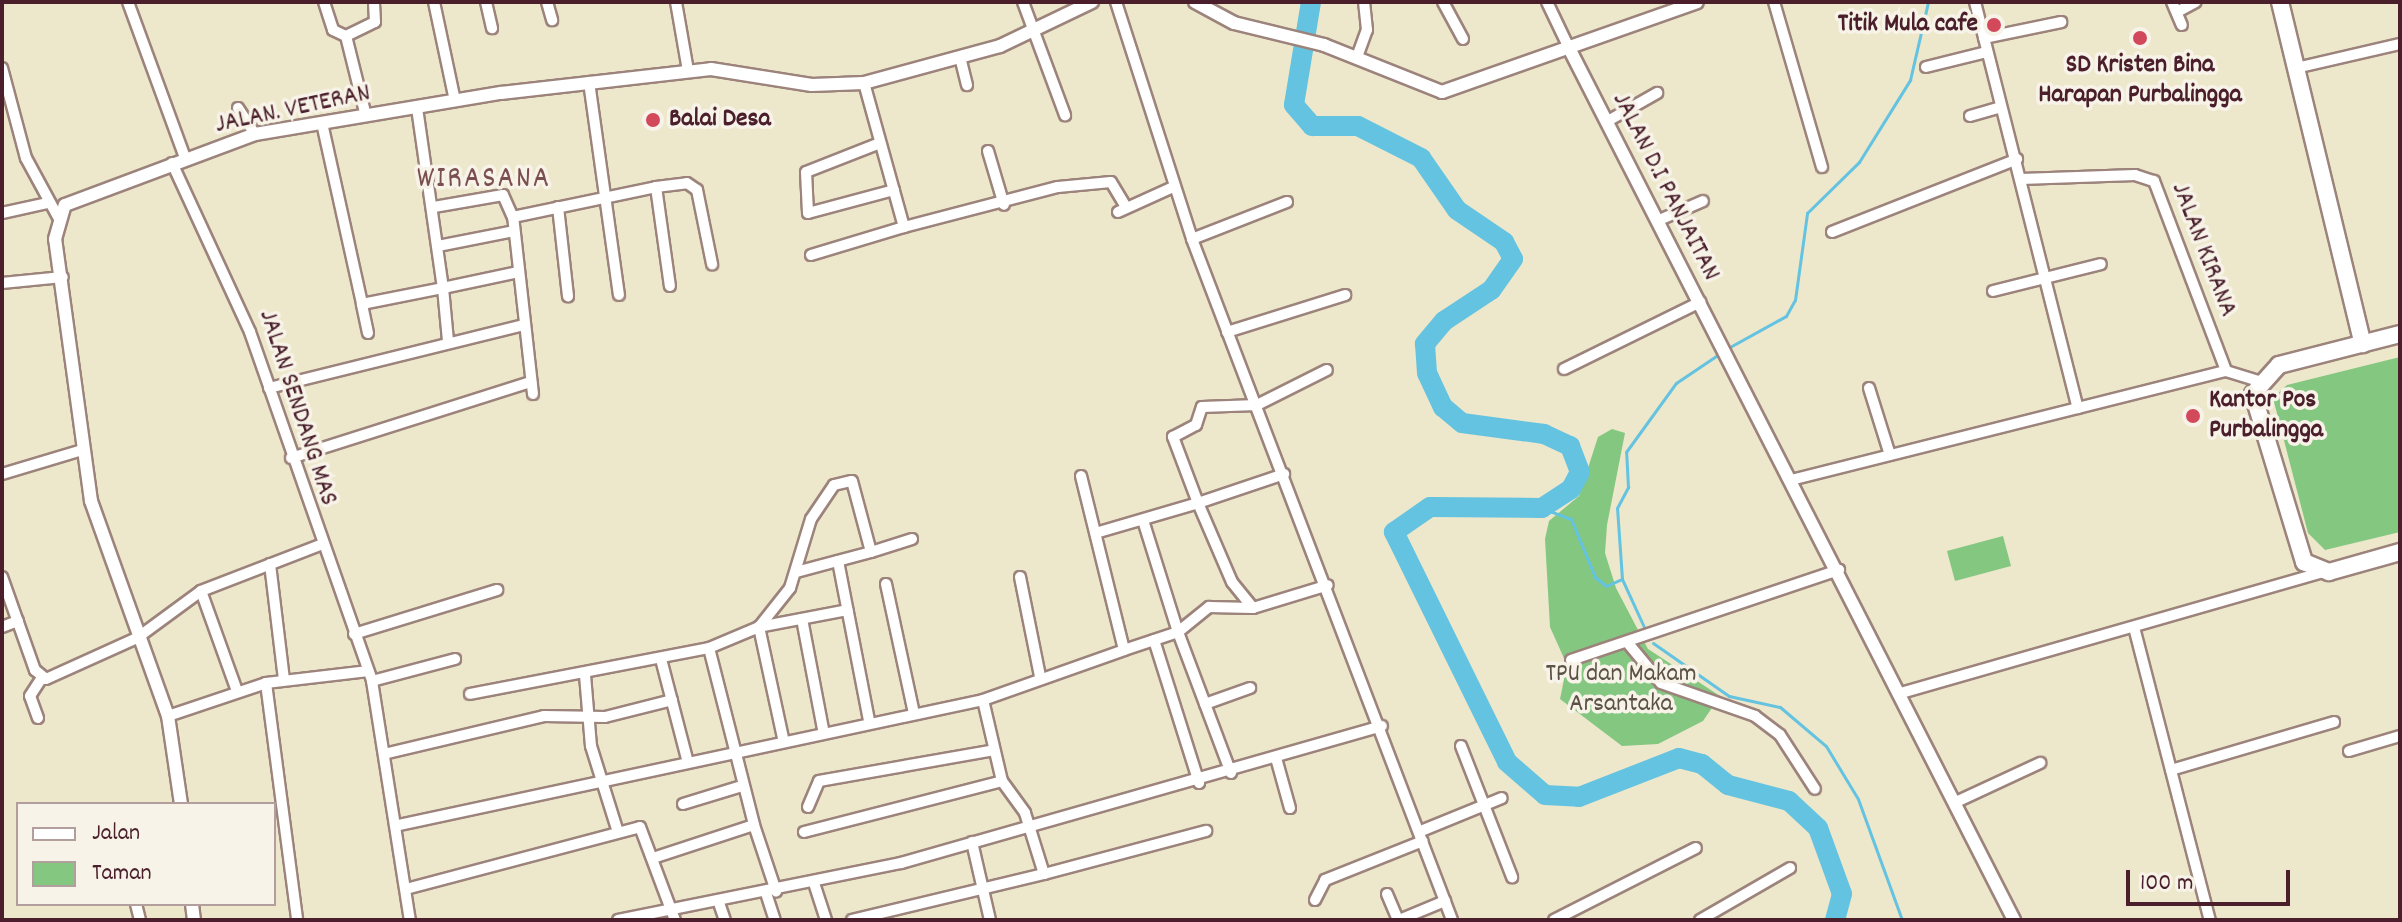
<!DOCTYPE html>
<style>
body{margin:0}
#map{position:relative;width:2402px;height:922px;overflow:hidden;background:#ede7cb;font-family:Dekko,sans-serif}
div>[style]{position:absolute}
[style*='--x']{left:calc(var(--x)*1px);top:calc(var(--y)*1px);width:calc(var(--w)*1px);rotate:calc(var(--a)*1deg)}
.green>*{inset:0;background:#84c780;transform-origin:0 0}
.stream>*{height:3px;margin:-1.5px;padding:0 1.5px;transform-origin:1.5px;border-radius:1.5px;background:#63c3e1}
.river>*{height:20px;margin:-10px;padding:0 10px;transform-origin:10px;border-radius:10px;background:#63c3e1}
.roads{filter:drop-shadow(2px 0 #9c837b) drop-shadow(-2px 0 #9c837b) drop-shadow(0 2px #9c837b) drop-shadow(0 -2px #9c837b)}
.minor>*{height:10px;margin:-5px;padding:0 5px;transform-origin:5px;border-radius:5px;background:#fff}
.tertiary>*{height:12px;margin:-6px;padding:0 6px;transform-origin:6px;border-radius:6px;background:#fff}
.primary>*{height:16px;margin:-8px;padding:0 8px;transform-origin:8px;border-radius:8px;background:#fff}
.dots>*{width:22px;height:22px;translate:-50% -50%;box-sizing:border-box;border:4px solid #f7f3e8;border-radius:50%}
span{translate:-50% -50%;white-space:nowrap;text-align:center;line-height:1.15;-webkit-text-stroke:7px #f7f3e8;paint-order:stroke}
.poi-label{font-size:26px;color:#4a1f2b;font-weight:700}
.right{translate:-100% -50%;text-align:right}
.left{translate:0 -50%;text-align:left}
.street-label{font-size:26px;color:#4a1f2b}
.park-label{font-size:26px;color:#5b5144}
.quarter-label{font-size:30px;color:#7b4f4f;letter-spacing:2px}
.frame{position:absolute;inset:0;border:4px solid #4a1f2b;pointer-events:none}
.legend{position:absolute;left:16px;top:802px;width:260px;height:104px;box-sizing:border-box;background:#f7f3e8;border:2px solid #b29e9c;margin:0;padding:10px 14px;list-style:none;font-size:24px;color:#4a1f2b}
.legend li{display:flex;align-items:center;gap:16px;height:40px}
.legend b{width:40px;border:2px solid #b29e9c}
.scale{position:absolute;left:2126px;top:870px;width:164px;height:36px;box-sizing:border-box;border:4px solid #4a1f2b;border-top:0;padding-left:10px;font-size:24px;line-height:28px;white-space:nowrap;color:#4a1f2b;-webkit-text-stroke:6px #f7f3e8;paint-order:stroke}
</style>
<div id="map">
<div class="green">
<div style="clip-path:polygon(2400px 357px,2400px 532px,2325px 550px,2308px 533px,2273px 398px,2287px 385px)"></div>
<div style="clip-path:polygon(1612px 429px,1625px 433px,1607px 525px,1605px 553px,1616px 588px,1648px 649px,1720px 696px,1703px 721px,1658px 744px,1622px 746px,1560px 699px,1567px 665px,1550px 627px,1545px 539px,1549px 521px,1579px 496px,1598px 437px)"></div>
<div style="left:2003px;top:536px;width:31px;height:58px;rotate:75deg"></div>
</div>
<div class="stream">
<div style="--x:1728;--y:348;--w:66;--a:-28.9"></div>
<div style="--x:1786;--y:316;--w:18;--a:-61"></div>
<div style="--x:1795;--y:300;--w:88;--a:-82.1"></div>
<div style="--x:1807;--y:213;--w:73;--a:-44.4"></div>
<div style="--x:1859;--y:162;--w:97;--a:-58.1"></div>
<div style="--x:1910;--y:80;--w:80;--a:-77"></div>
<div style="--x:1542;--y:508;--w:31;--a:21"></div>
<div style="--x:1571;--y:519;--w:63;--a:67.5"></div>
<div style="--x:1595;--y:577;--w:14;--a:39"></div>
<div style="--x:1606;--y:586;--w:17;--a:-24"></div>
<div style="--x:1644;--y:627;--w:53;--a:-114.6"></div>
<div style="--x:1622;--y:579;--w:71;--a:-94"></div>
<div style="--x:1617;--y:508;--w:24;--a:-62"></div>
<div style="--x:1628;--y:487;--w:35;--a:-93"></div>
<div style="--x:1626;--y:452;--w:85;--a:-54.1"></div>
<div style="--x:1676;--y:383;--w:55;--a:-34"></div>
<div style="--x:1653;--y:643;--w:93;--a:34.9"></div>
<div style="--x:1729;--y:696;--w:52;--a:12.2"></div>
<div style="--x:1780;--y:707;--w:60;--a:40.3"></div>
<div style="--x:1826;--y:746;--w:62;--a:58.9"></div>
<div style="--x:1858;--y:799;--w:129;--a:70"></div>
</div>
<div class="river">
<div style="--x:1311;--y:2;--w:104;--a:99.4"></div>
<div style="--x:1294;--y:105;--w:28;--a:49"></div>
<div style="--x:1312;--y:126;--w:46;--a:0"></div>
<div style="--x:1358;--y:126;--w:71;--a:26.9"></div>
<div style="--x:1421;--y:158;--w:63;--a:55.3"></div>
<div style="--x:1457;--y:210;--w:57;--a:34.2"></div>
<div style="--x:1504;--y:242;--w:19;--a:62"></div>
<div style="--x:1513;--y:259;--w:38;--a:125"></div>
<div style="--x:1491;--y:290;--w:56;--a:146.6"></div>
<div style="--x:1444;--y:321;--w:30;--a:130"></div>
<div style="--x:1425;--y:344;--w:29;--a:86"></div>
<div style="--x:1427;--y:373;--w:38;--a:65"></div>
<div style="--x:1443;--y:407;--w:25;--a:40"></div>
<div style="--x:1462;--y:423;--w:83;--a:7.6"></div>
<div style="--x:1544;--y:434;--w:29;--a:25"></div>
<div style="--x:1570;--y:446;--w:28;--a:69"></div>
<div style="--x:1580;--y:472;--w:19;--a:118"></div>
<div style="--x:1571;--y:489;--w:35;--a:147"></div>
<div style="--x:1542;--y:508;--w:112;--a:-179.5"></div>
<div style="--x:1430;--y:507;--w:44;--a:145.2"></div>
<div style="--x:1394;--y:532;--w:256;--a:63.8"></div>
<div style="--x:1507;--y:762;--w:50;--a:41"></div>
<div style="--x:1545;--y:795;--w:34;--a:3"></div>
<div style="--x:1579;--y:797;--w:107;--a:-21.3"></div>
<div style="--x:1679;--y:758;--w:24;--a:15"></div>
<div style="--x:1702;--y:764;--w:33;--a:39"></div>
<div style="--x:1728;--y:785;--w:63;--a:14.7"></div>
<div style="--x:1789;--y:801;--w:40;--a:43"></div>
<div style="--x:1818;--y:828;--w:70;--a:70"></div>
<div style="--x:1842;--y:894;--w:27;--a:105"></div>
</div>
<div class="roads">
<div class="minor">
<div style="--x:128;--y:2;--w:166;--a:69.9"></div>
<div style="--x:324;--y:2;--w:29;--a:72"></div>
<div style="--x:333;--y:30;--w:14;--a:25"></div>
<div style="--x:346;--y:36;--w:82;--a:76"></div>
<div style="--x:434;--y:2;--w:101;--a:78"></div>
<div style="--x:486;--y:2;--w:27;--a:77"></div>
<div style="--x:547;--y:2;--w:19;--a:74"></div>
<div style="--x:676;--y:2;--w:70;--a:80.1"></div>
<div style="--x:1023;--y:2;--w:121;--a:69.6"></div>
<div style="--x:1116;--y:2;--w:249;--a:72.2"></div>
<div style="--x:1192;--y:239;--w:729;--a:69.1"></div>
<div style="--x:1443;--y:2;--w:42;--a:61.6"></div>
<div style="--x:1547;--y:2;--w:53;--a:64.4"></div>
<div style="--x:1774;--y:2;--w:172;--a:73.8"></div>
<div style="--x:1975;--y:2;--w:419;--a:75.8"></div>
<div style="--x:2172;--y:2;--w:25;--a:67"></div>
<div style="--x:2177;--y:12;--w:21;--a:-28"></div>
<div style="--x:346;--y:36;--w:32;--a:-26"></div>
<div style="--x:375;--y:22;--w:20;--a:-93"></div>
<div style="--x:1984;--y:38;--w:79;--a:-11.7"></div>
<div style="--x:960;--y:57;--w:29;--a:76"></div>
<div style="--x:1357;--y:57;--w:29;--a:-70"></div>
<div style="--x:1367;--y:30;--w:28;--a:-96"></div>
<div style="--x:1926;--y:67;--w:63;--a:-13.8"></div>
<div style="--x:2;--y:68;--w:93;--a:75.1"></div>
<div style="--x:26;--y:158;--w:67;--a:61.5"></div>
<div style="--x:2296;--y:68;--w:107;--a:-13"></div>
<div style="--x:589;--y:82;--w:215;--a:82"></div>
<div style="--x:238;--y:108;--w:31;--a:57"></div>
<div style="--x:417;--y:108;--w:182;--a:81.8"></div>
<div style="--x:443;--y:288;--w:77;--a:-12"></div>
<div style="--x:1970;--y:116;--w:32;--a:-16"></div>
<div style="--x:1606;--y:122;--w:59;--a:-29.6"></div>
<div style="--x:322;--y:123;--w:185;--a:77.5"></div>
<div style="--x:880;--y:143;--w:79;--a:158.6"></div>
<div style="--x:806;--y:172;--w:41;--a:87.2"></div>
<div style="--x:808;--y:213;--w:89;--a:-15"></div>
<div style="--x:988;--y:151;--w:56;--a:73.5"></div>
<div style="--x:172;--y:163;--w:186;--a:65.2"></div>
<div style="--x:250;--y:332;--w:370;--a:70.7"></div>
<div style="--x:372;--y:681;--w:242;--a:81"></div>
<div style="--x:2021;--y:179;--w:114;--a:-2"></div>
<div style="--x:2135;--y:175;--w:20;--a:18"></div>
<div style="--x:2154;--y:181;--w:203;--a:69.2"></div>
<div style="--x:656;--y:187;--w:31;--a:-7"></div>
<div style="--x:687;--y:183;--w:12;--a:35"></div>
<div style="--x:697;--y:190;--w:76;--a:78.5"></div>
<div style="--x:434;--y:207;--w:70;--a:-9.9"></div>
<div style="--x:503;--y:195;--w:24;--a:66"></div>
<div style="--x:558;--y:207;--w:90;--a:83.6"></div>
<div style="--x:1118;--y:212;--w:60;--a:-24.4"></div>
<div style="--x:2;--y:213;--w:46;--a:-12.5"></div>
<div style="--x:1657;--y:221;--w:50;--a:-23.5"></div>
<div style="--x:904;--y:227;--w:159;--a:-14.6"></div>
<div style="--x:1058;--y:187;--w:53;--a:-5.4"></div>
<div style="--x:1111;--y:182;--w:29;--a:59"></div>
<div style="--x:1832;--y:232;--w:199;--a:-21.5"></div>
<div style="--x:1192;--y:239;--w:102;--a:-21.3"></div>
<div style="--x:438;--y:246;--w:77;--a:-11.2"></div>
<div style="--x:811;--y:255;--w:97;--a:-16.8"></div>
<div style="--x:904;--y:227;--w:149;--a:-105.5"></div>
<div style="--x:2;--y:283;--w:61;--a:-5.6"></div>
<div style="--x:1993;--y:291;--w:111;--a:-14"></div>
<div style="--x:1227;--y:332;--w:124;--a:-17.4"></div>
<div style="--x:368;--y:333;--w:30;--a:-102"></div>
<div style="--x:362;--y:304;--w:83;--a:-11.2"></div>
<div style="--x:443;--y:288;--w:53;--a:84.6"></div>
<div style="--x:1564;--y:369;--w:152;--a:-26.2"></div>
<div style="--x:269;--y:388;--w:263;--a:-13.9"></div>
<div style="--x:1869;--y:388;--w:70;--a:72.6"></div>
<div style="--x:533;--y:394;--w:178;--a:-96.4"></div>
<div style="--x:513;--y:217;--w:146;--a:-11.8"></div>
<div style="--x:656;--y:187;--w:100;--a:82"></div>
<div style="--x:291;--y:458;--w:252;--a:-17.6"></div>
<div style="--x:2;--y:474;--w:84;--a:-16.7"></div>
<div style="--x:1081;--y:476;--w:179;--a:76.1"></div>
<div style="--x:1124;--y:650;--w:57;--a:-18.4"></div>
<div style="--x:1178;--y:632;--w:117;--a:-107.4"></div>
<div style="--x:1795;--y:479;--w:444;--a:-14.1"></div>
<div style="--x:2226;--y:371;--w:34;--a:17"></div>
<div style="--x:1099;--y:532;--w:103;--a:-16.3"></div>
<div style="--x:1198;--y:503;--w:71;--a:-110.7"></div>
<div style="--x:1173;--y:437;--w:26;--a:-28"></div>
<div style="--x:1196;--y:425;--w:19;--a:-72"></div>
<div style="--x:1202;--y:407;--w:55;--a:-2.1"></div>
<div style="--x:1257;--y:405;--w:78;--a:-26.6"></div>
<div style="--x:871;--y:552;--w:43;--a:-17.6"></div>
<div style="--x:838;--y:561;--w:162;--a:79"></div>
<div style="--x:270;--y:564;--w:117;--a:83.1"></div>
<div style="--x:2;--y:577;--w:99;--a:70.5"></div>
<div style="--x:35;--y:670;--w:14;--a:39"></div>
<div style="--x:46;--y:679;--w:100;--a:-24.3"></div>
<div style="--x:137;--y:638;--w:79;--a:-36.3"></div>
<div style="--x:201;--y:591;--w:128;--a:-21.1"></div>
<div style="--x:1020;--y:577;--w:101;--a:78.6"></div>
<div style="--x:886;--y:584;--w:132;--a:77.8"></div>
<div style="--x:201;--y:591;--w:106;--a:70.2"></div>
<div style="--x:1253;--y:608;--w:33;--a:-129"></div>
<div style="--x:1232;--y:582;--w:86;--a:-113.3"></div>
<div style="--x:1198;--y:503;--w:91;--a:-18.6"></div>
<div style="--x:802;--y:619;--w:112;--a:79.2"></div>
<div style="--x:2;--y:627;--w:17;--a:-21"></div>
<div style="--x:2135;--y:631;--w:299;--a:75.5"></div>
<div style="--x:354;--y:634;--w:150;--a:-17.1"></div>
<div style="--x:1154;--y:640;--w:150;--a:72.5"></div>
<div style="--x:1627;--y:642;--w:53;--a:50.3"></div>
<div style="--x:1661;--y:683;--w:100;--a:19.3"></div>
<div style="--x:1755;--y:716;--w:31;--a:37"></div>
<div style="--x:1780;--y:735;--w:64;--a:57.1"></div>
<div style="--x:709;--y:648;--w:54;--a:-22.8"></div>
<div style="--x:759;--y:627;--w:50;--a:-51.5"></div>
<div style="--x:790;--y:588;--w:72;--a:-73.1"></div>
<div style="--x:811;--y:519;--w:41;--a:-55.9"></div>
<div style="--x:834;--y:485;--w:18;--a:-13"></div>
<div style="--x:852;--y:481;--w:73;--a:75"></div>
<div style="--x:871;--y:552;--w:78;--a:165.1"></div>
<div style="--x:661;--y:659;--w:103;--a:75.4"></div>
<div style="--x:1571;--y:660;--w:283;--a:-18.6"></div>
<div style="--x:585;--y:675;--w:71;--a:85.2"></div>
<div style="--x:591;--y:746;--w:90;--a:72.6"></div>
<div style="--x:372;--y:681;--w:86;--a:-14.8"></div>
<div style="--x:266;--y:683;--w:239;--a:82.5"></div>
<div style="--x:1901;--y:693;--w:436;--a:-16"></div>
<div style="--x:470;--y:694;--w:243;--a:-10.9"></div>
<div style="--x:709;--y:648;--w:183;--a:75.7"></div>
<div style="--x:983;--y:700;--w:150;--a:-19.5"></div>
<div style="--x:1205;--y:704;--w:48;--a:-19.6"></div>
<div style="--x:168;--y:716;--w:103;--a:-18.6"></div>
<div style="--x:266;--y:683;--w:103;--a:-6.7"></div>
<div style="--x:38;--y:718;--w:23;--a:-110"></div>
<div style="--x:30;--y:696;--w:20;--a:-57"></div>
<div style="--x:783;--y:738;--w:114;--a:-102.2"></div>
<div style="--x:759;--y:627;--w:90;--a:-10.9"></div>
<div style="--x:1461;--y:746;--w:141;--a:68.7"></div>
<div style="--x:2349;--y:751;--w:53;--a:-16.4"></div>
<div style="--x:388;--y:753;--w:160;--a:-13.3"></div>
<div style="--x:544;--y:716;--w:61;--a:0.9"></div>
<div style="--x:605;--y:717;--w:69;--a:-14.2"></div>
<div style="--x:1276;--y:758;--w:52;--a:74.4"></div>
<div style="--x:2171;--y:770;--w:170;--a:-16.4"></div>
<div style="--x:1231;--y:773;--w:151;--a:-110.6"></div>
<div style="--x:1178;--y:632;--w:40;--a:-39"></div>
<div style="--x:1209;--y:607;--w:44;--a:1.3"></div>
<div style="--x:1253;--y:608;--w:78;--a:-17"></div>
<div style="--x:1956;--y:802;--w:93;--a:-24.9"></div>
<div style="--x:683;--y:804;--w:62;--a:-17"></div>
<div style="--x:808;--y:807;--w:28;--a:-67"></div>
<div style="--x:819;--y:781;--w:178;--a:-10"></div>
<div style="--x:399;--y:825;--w:597;--a:-12.08"></div>
<div style="--x:983;--y:700;--w:83;--a:76.8"></div>
<div style="--x:1002;--y:781;--w:39;--a:54"></div>
<div style="--x:1025;--y:813;--w:64;--a:72.7"></div>
<div style="--x:1044;--y:874;--w:168;--a:-14.9"></div>
<div style="--x:1421;--y:831;--w:87;--a:-22.2"></div>
<div style="--x:804;--y:832;--w:204;--a:-14.4"></div>
<div style="--x:972;--y:842;--w:80;--a:77"></div>
<div style="--x:653;--y:858;--w:106;--a:-18.1"></div>
<div style="--x:754;--y:825;--w:70;--a:71.6"></div>
<div style="--x:814;--y:883;--w:39;--a:72"></div>
<div style="--x:406;--y:889;--w:242;--a:-14.8"></div>
<div style="--x:640;--y:827;--w:99;--a:69.4"></div>
<div style="--x:766;--y:893;--w:28;--a:72"></div>
<div style="--x:1387;--y:894;--w:28;--a:67"></div>
<div style="--x:718;--y:900;--w:21;--a:71"></div>
<div style="--x:1315;--y:900;--w:22;--a:-63"></div>
<div style="--x:1325;--y:880;--w:105;--a:-21.7"></div>
<div style="--x:136;--y:904;--w:16;--a:76"></div>
<div style="--x:618;--y:920;--w:289;--a:-11.4"></div>
<div style="--x:901;--y:863;--w:500;--a:-15.9"></div>
<div style="--x:852;--y:920;--w:197;--a:-13.5"></div>
<div style="--x:1399;--y:920;--w:50;--a:-22.4"></div>
<div style="--x:1554;--y:920;--w:159;--a:-26.9"></div>
<div style="--x:1700;--y:920;--w:104;--a:-30"></div>
</div>
<div class="tertiary">
<div style="--x:1195;--y:2;--w:44;--a:28.3"></div>
<div style="--x:1234;--y:23;--w:93;--a:13.7"></div>
<div style="--x:1324;--y:45;--w:127;--a:21.7"></div>
<div style="--x:1442;--y:92;--w:270;--a:-19.4"></div>
<div style="--x:1570;--y:50;--w:977;--a:62.96"></div>
<div style="--x:181;--y:804;--w:89;--a:-98.4"></div>
<div style="--x:168;--y:716;--w:228;--a:-109.7"></div>
<div style="--x:91;--y:501;--w:264;--a:-97.8"></div>
<div style="--x:55;--y:239;--w:35;--a:-74"></div>
<div style="--x:65;--y:205;--w:203;--a:-20.5"></div>
<div style="--x:255;--y:134;--w:249;--a:-9.5"></div>
<div style="--x:501;--y:93;--w:211;--a:-6.5"></div>
<div style="--x:711;--y:69;--w:102;--a:9"></div>
<div style="--x:812;--y:85;--w:52;--a:-2.2"></div>
<div style="--x:864;--y:83;--w:141;--a:-15.2"></div>
<div style="--x:1000;--y:46;--w:102;--a:-25.6"></div>
<div style="--x:192;--y:904;--w:16;--a:83"></div>
</div>
<div class="primary">
<div style="--x:2280;--y:2;--w:352;--a:76.4"></div>
<div style="--x:2400;--y:334;--w:125;--a:165.6"></div>
<div style="--x:2279;--y:365;--w:39;--a:132"></div>
<div style="--x:2253;--y:394;--w:176;--a:73.1"></div>
<div style="--x:2304;--y:562;--w:27;--a:22"></div>
<div style="--x:2329;--y:572;--w:74;--a:-15.7"></div>
</div>
</div>
<div class="dots">
<div style="left:1994px;top:25px;background:#d1495b"></div>
<div style="left:2140px;top:38px;background:#d1495b"></div>
<div style="left:653px;top:120px;background:#d1495b"></div>
<div style="left:2193px;top:416px;background:#d1495b"></div>
</div>
<div class="poi-label">
<span class="right" style="left:1978px;top:25px">Titik Mula cafe</span>
<span style="left:2140px;top:81px">SD Kristen Bina<br>Harapan Purbalingga</span>
<span class="left" style="left:669px;top:120px">Balai Desa</span>
<span class="left" style="left:2209px;top:416px">Kantor Pos<br>Purbalingga</span>
</div>
<div class="street-label">
<span style="left:293px;top:110px;rotate:-12deg">JALAN. VETERAN</span>
<span style="left:1665px;top:187px;rotate:63deg">JALAN D.I PANJAITAN</span>
<span style="left:2203px;top:250px;rotate:69deg">JALAN KIRANA</span>
<span style="left:297px;top:408px;rotate:72deg">JALAN SENDANG MAS</span>
</div>
<div class="park-label">
<span style="left:1621px;top:690px">TPU dan Makam<br>Arsantaka</span>
</div>
<div class="quarter-label">
<span style="left:484px;top:181px">WIRASANA</span>
</div>
<div class="frame"></div>
<ul class="legend">
<li><b style="height:10px;background:#fff"></b>Jalan</li>
<li><b style="height:22px;background:#84c780"></b>Taman</li>
</ul>
<div class="scale">100 m</div>
</div>
